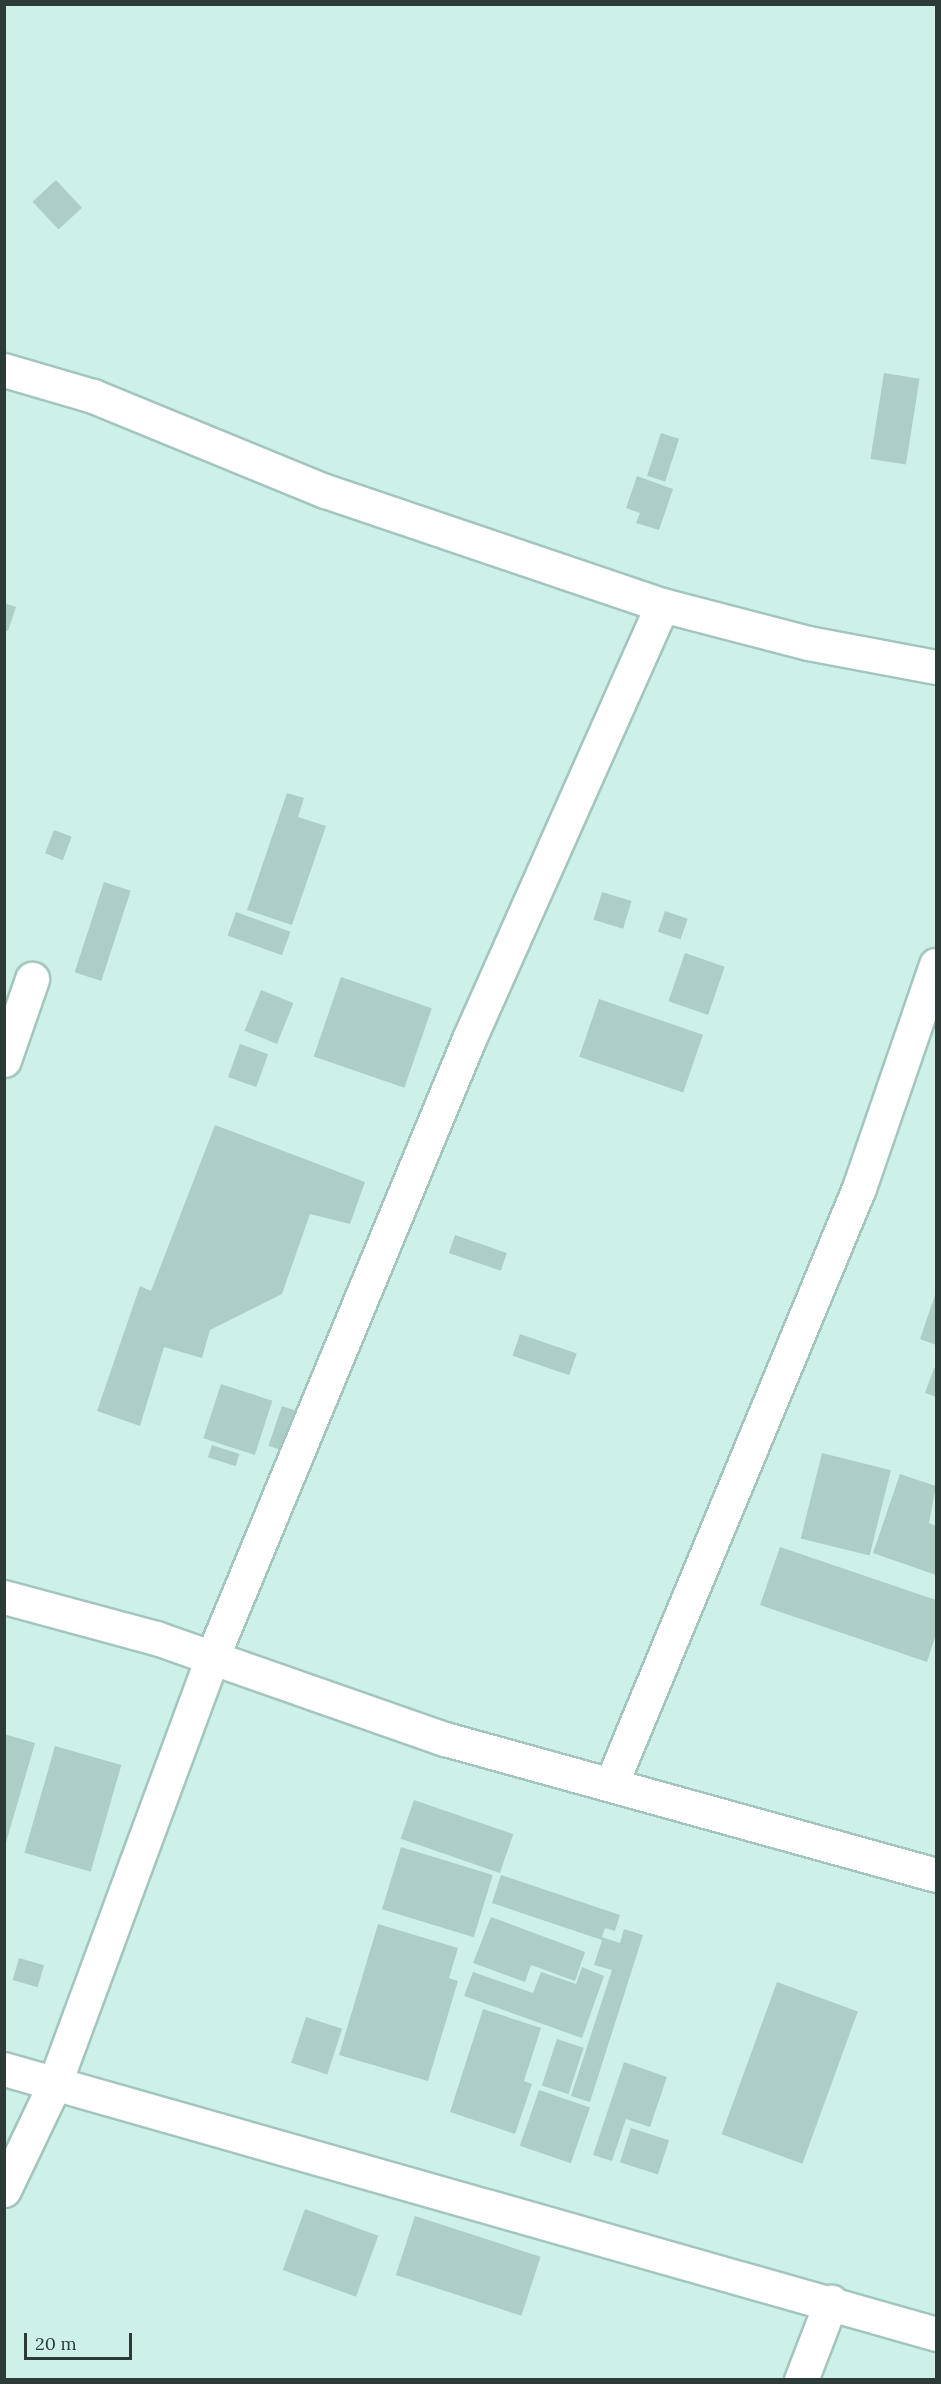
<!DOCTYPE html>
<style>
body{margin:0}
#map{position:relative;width:941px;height:2384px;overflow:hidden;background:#cdf1e9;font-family:Lora,serif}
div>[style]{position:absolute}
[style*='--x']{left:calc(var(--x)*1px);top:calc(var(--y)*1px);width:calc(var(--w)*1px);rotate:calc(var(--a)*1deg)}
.building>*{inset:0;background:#accec7;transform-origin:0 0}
.roads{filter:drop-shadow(2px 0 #a3c5be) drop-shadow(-2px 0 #a3c5be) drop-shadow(0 2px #a3c5be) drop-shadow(0 -2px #a3c5be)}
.minor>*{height:33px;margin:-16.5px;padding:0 16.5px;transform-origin:16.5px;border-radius:16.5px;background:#fff}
span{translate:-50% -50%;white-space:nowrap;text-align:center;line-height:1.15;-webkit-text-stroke:4.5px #cdf1e9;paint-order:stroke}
.frame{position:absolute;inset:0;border:6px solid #2d3b38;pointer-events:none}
.scale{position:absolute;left:24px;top:2333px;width:108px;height:27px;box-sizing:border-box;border:3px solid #2d3b38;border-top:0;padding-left:8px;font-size:18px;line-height:21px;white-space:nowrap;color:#2d3b38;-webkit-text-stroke:4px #cdf1e9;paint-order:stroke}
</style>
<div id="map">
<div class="building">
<div style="left:56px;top:180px;width:38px;height:32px;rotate:47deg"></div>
<div style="left:884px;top:373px;width:36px;height:87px;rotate:9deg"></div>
<div style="left:661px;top:433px;width:19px;height:45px;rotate:18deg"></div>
<div style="clip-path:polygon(637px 476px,673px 489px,659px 530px,636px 523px,640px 513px,626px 508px)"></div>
<div style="clip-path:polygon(4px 603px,16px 607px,8px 631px,4px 630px)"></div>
<div style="clip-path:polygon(287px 793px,304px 798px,298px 817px,326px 826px,292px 925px,247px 910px)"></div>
<div style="left:54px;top:830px;width:19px;height:25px;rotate:21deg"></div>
<div style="left:104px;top:882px;width:28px;height:95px;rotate:18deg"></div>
<div style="left:602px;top:892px;width:31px;height:29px;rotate:17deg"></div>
<div style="left:665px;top:911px;width:24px;height:22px;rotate:19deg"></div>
<div style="left:236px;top:912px;width:58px;height:25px;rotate:20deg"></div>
<div style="left:685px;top:953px;width:42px;height:51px;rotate:19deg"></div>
<div style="left:341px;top:977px;width:96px;height:84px;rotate:19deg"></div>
<div style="left:261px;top:990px;width:35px;height:44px;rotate:22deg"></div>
<div style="left:599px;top:999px;width:110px;height:61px;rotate:19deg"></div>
<div style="left:240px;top:1044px;width:30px;height:35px;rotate:20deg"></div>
<div style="clip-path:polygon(215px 1125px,365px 1182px,350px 1224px,310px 1214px,282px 1294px,210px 1330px,202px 1358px,164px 1347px,140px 1426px,97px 1411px,140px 1286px,151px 1291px)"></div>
<div style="left:455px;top:1235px;width:55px;height:19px;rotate:19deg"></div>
<div style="clip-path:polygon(936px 1292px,936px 1345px,920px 1339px)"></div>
<div style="left:520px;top:1334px;width:60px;height:23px;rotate:19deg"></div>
<div style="clip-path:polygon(934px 1368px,936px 1368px,936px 1397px,925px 1393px)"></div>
<div style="left:221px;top:1384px;width:54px;height:57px;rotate:18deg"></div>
<div style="left:282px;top:1406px;width:21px;height:42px;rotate:19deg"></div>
<div style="left:212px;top:1445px;width:29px;height:13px;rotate:18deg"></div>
<div style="left:822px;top:1453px;width:71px;height:88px;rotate:14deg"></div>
<div style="clip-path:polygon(900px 1474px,936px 1486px,929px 1523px,936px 1526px,936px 1575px,873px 1553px)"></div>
<div style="clip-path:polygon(780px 1547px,936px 1600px,936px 1634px,927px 1662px,760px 1605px)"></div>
<div style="clip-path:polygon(4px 1734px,35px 1743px,5px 1846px,4px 1846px)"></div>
<div style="left:55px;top:1746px;width:69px;height:111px;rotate:16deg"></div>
<div style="left:414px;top:1800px;width:105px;height:41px;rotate:19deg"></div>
<div style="left:401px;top:1847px;width:96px;height:65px;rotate:17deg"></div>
<div style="clip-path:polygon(501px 1875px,620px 1915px,615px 1931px,605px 1928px,602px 1937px,620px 1943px,624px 1929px,643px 1935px,590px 2102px,571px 2096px,612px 1970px,594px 1965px,602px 1940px,492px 1903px)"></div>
<div style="clip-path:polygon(491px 1917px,585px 1952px,575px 1981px,531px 1965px,525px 1982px,473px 1963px)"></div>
<div style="clip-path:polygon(378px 1924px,458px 1948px,449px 1978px,458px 1981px,428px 2081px,339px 2055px)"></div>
<div style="left:19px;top:1958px;width:26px;height:23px;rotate:16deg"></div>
<div style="clip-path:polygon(582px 1967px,604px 1976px,582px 2038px,464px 1996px,473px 1972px,533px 1993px,541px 1972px,576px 1984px)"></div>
<div style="left:777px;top:1982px;width:86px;height:162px;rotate:20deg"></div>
<div style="clip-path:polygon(483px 2009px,541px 2028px,524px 2081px,532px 2084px,515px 2134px,450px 2112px)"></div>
<div style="left:306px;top:2017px;width:38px;height:48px;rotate:18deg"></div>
<div style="left:557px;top:2039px;width:28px;height:49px;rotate:18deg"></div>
<div style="clip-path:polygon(624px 2062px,667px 2077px,650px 2127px,626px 2119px,612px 2161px,593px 2155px)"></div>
<div style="left:539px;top:2090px;width:54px;height:59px;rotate:19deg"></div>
<div style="left:631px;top:2128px;width:40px;height:36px;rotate:18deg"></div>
<div style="left:305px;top:2209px;width:78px;height:65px;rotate:20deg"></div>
<div style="left:415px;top:2216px;width:132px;height:62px;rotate:18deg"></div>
</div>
<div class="roads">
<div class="minor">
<div style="--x:4;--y:370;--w:93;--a:16.3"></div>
<div style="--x:93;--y:396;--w:251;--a:22.3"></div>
<div style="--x:325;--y:491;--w:356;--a:18.7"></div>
<div style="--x:662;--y:605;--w:151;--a:14.6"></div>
<div style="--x:808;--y:643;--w:130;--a:10.6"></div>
<div style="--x:4;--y:1060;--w:86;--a:-70.9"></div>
<div style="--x:4;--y:1597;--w:157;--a:15.1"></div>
<div style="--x:156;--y:1638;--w:306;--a:19.3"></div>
<div style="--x:445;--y:1739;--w:509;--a:15.48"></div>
<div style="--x:612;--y:1782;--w:643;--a:-67.42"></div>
<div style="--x:859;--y:1188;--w:236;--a:-71"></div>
<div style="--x:4;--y:2069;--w:969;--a:15.87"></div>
<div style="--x:4;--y:2190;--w:116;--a:-64.5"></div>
<div style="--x:54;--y:2085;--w:453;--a:-69.7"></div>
<div style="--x:211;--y:1660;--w:672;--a:-67.44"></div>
<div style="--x:469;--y:1039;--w:475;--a:-66"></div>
<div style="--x:801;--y:2380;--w:84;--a:-69"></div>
</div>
</div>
<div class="frame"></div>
<div class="scale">20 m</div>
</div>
